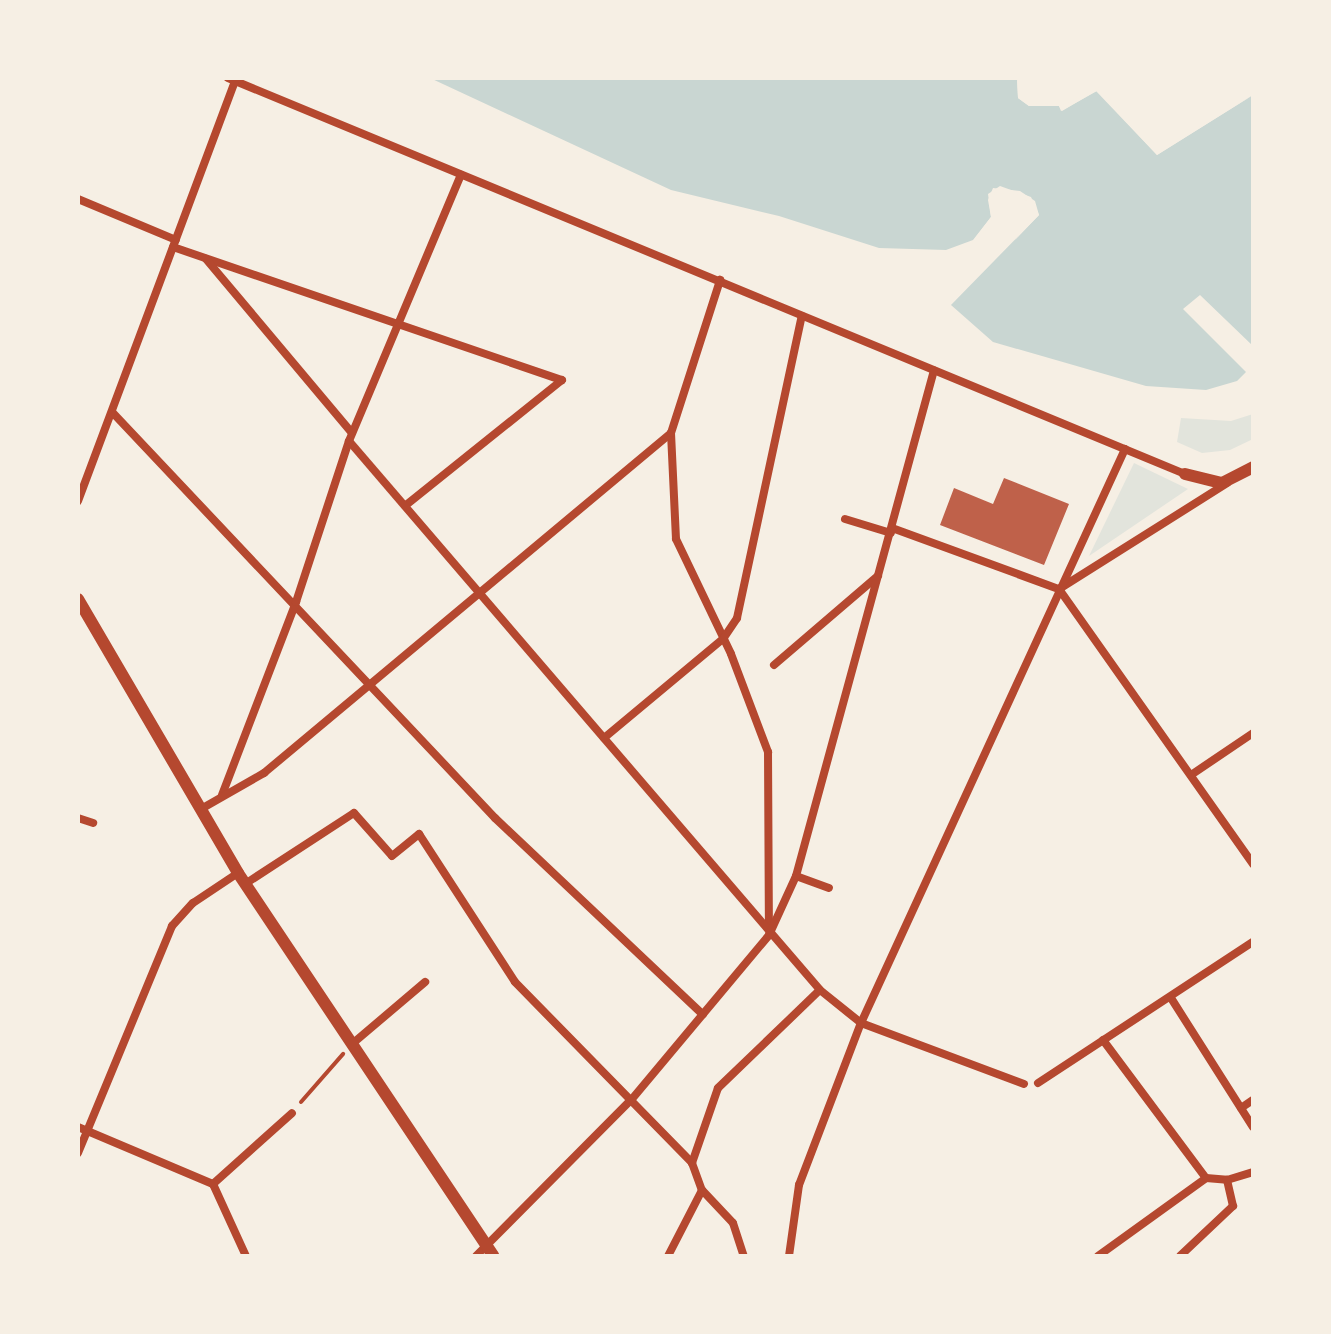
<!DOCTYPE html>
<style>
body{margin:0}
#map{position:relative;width:1331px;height:1334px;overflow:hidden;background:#f6efe4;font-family:Ubuntu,sans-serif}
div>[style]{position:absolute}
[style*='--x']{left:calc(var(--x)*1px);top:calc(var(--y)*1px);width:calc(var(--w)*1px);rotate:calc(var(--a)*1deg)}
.green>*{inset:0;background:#e2e4dc}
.water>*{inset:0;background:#c9d6d2}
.pier>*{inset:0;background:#f6efe4}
.building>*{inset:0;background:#bf614a}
.path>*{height:4px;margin:-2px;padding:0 2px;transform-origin:2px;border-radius:2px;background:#b5482f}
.minor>*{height:8px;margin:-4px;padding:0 4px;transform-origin:4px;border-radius:4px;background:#b5482f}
.tertiary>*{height:12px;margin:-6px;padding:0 6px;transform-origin:6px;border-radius:6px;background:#b5482f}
span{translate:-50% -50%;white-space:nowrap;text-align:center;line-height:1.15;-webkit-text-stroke:8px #f6efe4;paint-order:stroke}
.frame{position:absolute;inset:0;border:80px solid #f6efe4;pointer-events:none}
</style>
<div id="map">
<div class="green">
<div style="clip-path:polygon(1253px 414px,1253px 439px,1230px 450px,1202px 453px,1177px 442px,1181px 418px,1231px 421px)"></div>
<div style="clip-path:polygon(1134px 463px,1188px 489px,1089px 556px)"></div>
</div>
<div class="water">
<div style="clip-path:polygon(430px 78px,1017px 78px,1018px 98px,1029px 106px,1059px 106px,1062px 111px,1096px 91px,1157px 155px,1253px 95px,1253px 346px,1200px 295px,1183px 309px,1246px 372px,1237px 381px,1206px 390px,1146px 386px,993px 342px,951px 305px,1039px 215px,1035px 201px,1020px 191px,993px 188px,988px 200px,991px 217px,973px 240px,946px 250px,879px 248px,779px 216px,671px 190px)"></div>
</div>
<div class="pier">
<div style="clip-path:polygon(1017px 78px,1022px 96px,1030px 103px,1063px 105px,1098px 87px,1158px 150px,1253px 95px,1157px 155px,1097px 91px,1061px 111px,1059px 106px,1029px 106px,1018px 98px)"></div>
<div style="clip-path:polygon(1000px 186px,1031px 197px,1039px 215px,1015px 240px,1035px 213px,1034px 206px,1018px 195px,995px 192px,991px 226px,969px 246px,991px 217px,988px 194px)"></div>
</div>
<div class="building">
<div style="clip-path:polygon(1004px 478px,1069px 504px,1044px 565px,940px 525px,954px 488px,993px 504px)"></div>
</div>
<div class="path">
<div style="--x:301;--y:1102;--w:64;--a:-48.8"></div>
</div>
<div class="minor">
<div style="--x:228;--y:78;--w:1036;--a:22.48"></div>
<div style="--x:78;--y:199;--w:106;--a:22.7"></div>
<div style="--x:173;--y:247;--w:411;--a:18.9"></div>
<div style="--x:562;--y:380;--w:200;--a:141.3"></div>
<div style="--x:206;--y:259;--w:227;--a:50"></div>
<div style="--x:113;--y:413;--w:557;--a:46.67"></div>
<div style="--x:495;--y:818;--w:286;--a:43.4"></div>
<div style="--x:671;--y:433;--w:106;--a:87.3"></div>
<div style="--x:676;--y:539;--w:127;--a:64.4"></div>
<div style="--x:731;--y:654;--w:105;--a:69.3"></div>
<div style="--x:768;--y:752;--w:178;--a:89.7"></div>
<div style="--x:349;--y:441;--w:723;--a:49.37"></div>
<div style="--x:820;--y:990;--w:53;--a:38.8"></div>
<div style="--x:861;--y:1023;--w:174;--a:20.5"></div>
<div style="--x:78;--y:501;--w:448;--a:-69.5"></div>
<div style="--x:845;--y:519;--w:48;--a:16.9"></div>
<div style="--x:892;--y:528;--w:178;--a:20.1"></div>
<div style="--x:1059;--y:589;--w:337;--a:54.8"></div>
<div style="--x:1059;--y:589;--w:199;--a:-32.2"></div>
<div style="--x:774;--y:665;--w:137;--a:-40.6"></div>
<div style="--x:604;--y:738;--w:155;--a:-39.8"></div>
<div style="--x:723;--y:639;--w:25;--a:-56"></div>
<div style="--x:737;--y:618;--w:309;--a:-77.9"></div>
<div style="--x:1191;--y:775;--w:75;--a:-34.1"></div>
<div style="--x:222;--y:795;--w:207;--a:-69"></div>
<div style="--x:296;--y:602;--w:169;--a:-71.8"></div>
<div style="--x:349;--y:441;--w:289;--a:-67.2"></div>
<div style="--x:201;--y:809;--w:73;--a:-29.7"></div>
<div style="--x:264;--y:773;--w:530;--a:-39.87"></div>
<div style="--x:671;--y:433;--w:161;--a:-72.2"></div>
<div style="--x:78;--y:818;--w:16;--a:18"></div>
<div style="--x:796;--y:876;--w:35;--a:20"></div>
<div style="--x:245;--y:884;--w:130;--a:-33.1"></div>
<div style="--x:354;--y:813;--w:57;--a:48.5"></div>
<div style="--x:392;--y:856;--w:35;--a:-39"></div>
<div style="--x:419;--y:834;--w:176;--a:57"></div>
<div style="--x:515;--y:982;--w:253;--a:45.6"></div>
<div style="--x:692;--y:1163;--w:29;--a:70"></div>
<div style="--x:702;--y:1190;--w:45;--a:46.8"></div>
<div style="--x:733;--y:1223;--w:35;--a:72"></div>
<div style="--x:1171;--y:998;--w:153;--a:57.6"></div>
<div style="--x:1103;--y:1040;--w:172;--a:53.3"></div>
<div style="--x:352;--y:1044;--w:96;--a:-40.3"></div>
<div style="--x:1038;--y:1083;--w:257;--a:-33.3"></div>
<div style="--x:1241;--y:1108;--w:14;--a:-34"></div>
<div style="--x:78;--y:1127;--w:147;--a:22.9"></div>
<div style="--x:213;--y:1184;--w:79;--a:65.4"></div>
<div style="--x:78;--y:1153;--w:246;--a:-67.5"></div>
<div style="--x:172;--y:926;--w:31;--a:-48"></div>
<div style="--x:193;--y:903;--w:54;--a:-33.7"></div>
<div style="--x:692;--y:1163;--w:79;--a:-70.9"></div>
<div style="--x:718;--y:1088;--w:141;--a:-43.9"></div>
<div style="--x:213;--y:1184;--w:106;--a:-41.9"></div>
<div style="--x:476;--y:1256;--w:221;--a:-45.2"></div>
<div style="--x:632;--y:1099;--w:214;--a:-50.1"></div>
<div style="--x:769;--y:935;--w:65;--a:-65.4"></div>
<div style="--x:796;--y:876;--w:524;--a:-74.74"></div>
<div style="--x:668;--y:1256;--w:74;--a:-62.7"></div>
<div style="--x:789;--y:1256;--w:72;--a:-82"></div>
<div style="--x:799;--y:1185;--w:173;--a:-69.1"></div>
<div style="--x:861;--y:1023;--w:632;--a:-65.3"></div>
<div style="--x:1098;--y:1256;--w:133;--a:-35.8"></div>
<div style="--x:1206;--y:1178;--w:21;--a:5"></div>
<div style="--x:1227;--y:1180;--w:27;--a:-17"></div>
<div style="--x:1180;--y:1256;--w:73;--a:-43.3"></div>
<div style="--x:1233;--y:1206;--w:27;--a:-103"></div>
</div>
<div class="tertiary">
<div style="--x:1185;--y:474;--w:38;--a:14"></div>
<div style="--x:1222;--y:483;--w:35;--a:-27"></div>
<div style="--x:78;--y:599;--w:317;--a:59.7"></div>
<div style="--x:238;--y:873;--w:460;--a:56.3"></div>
</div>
<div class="frame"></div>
</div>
